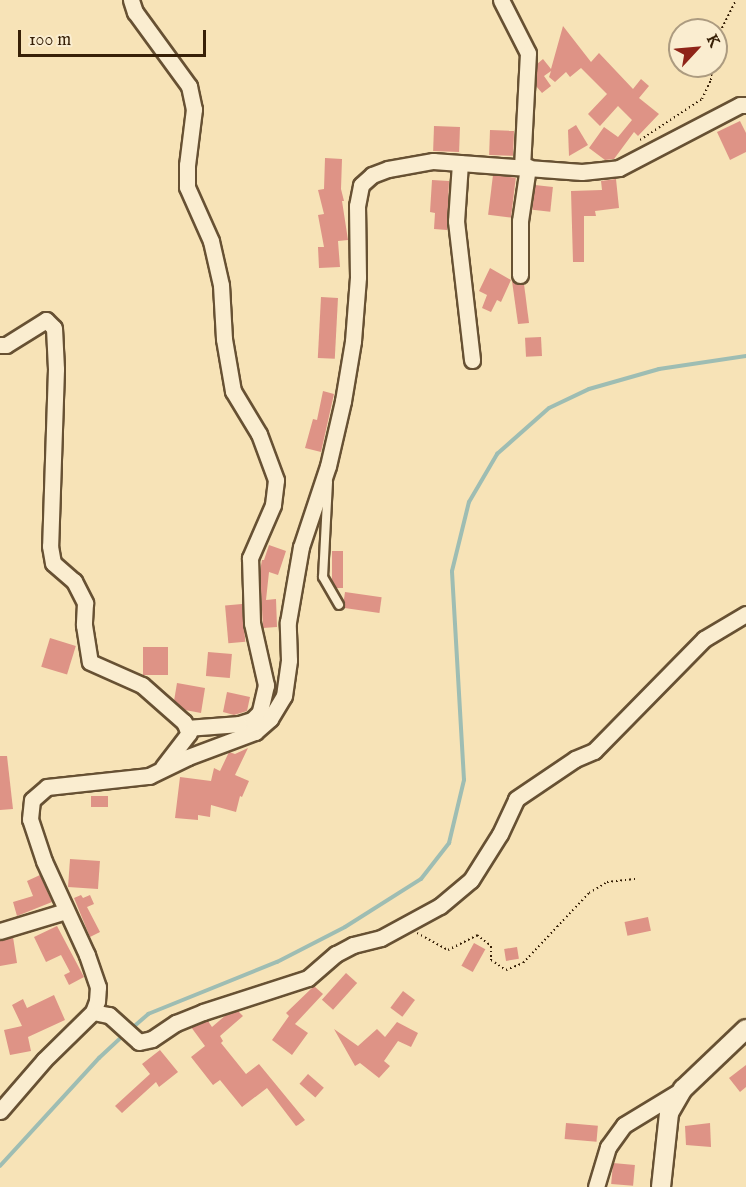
<!DOCTYPE html>
<style>
body{margin:0}
#map{position:relative;width:746px;height:1187px;overflow:hidden;background:#f7e3b7;font-family:"IM FELL English",serif}
div>[style]{position:absolute}
[style*='--x']{left:calc(var(--x)*1px);top:calc(var(--y)*1px);width:calc(var(--w)*1px);rotate:calc(var(--a)*1deg)}
.stream>*{height:4px;margin:-2px;padding:0 2px;transform-origin:2px;border-radius:2px;background:#9ebdb3}
.building>*{inset:0;background:#de9386;transform-origin:0 0}
.path>*{height:2px;margin-top:-1px;transform-origin:0;background:repeating-linear-gradient(90deg,#372007 0 1.5px,transparent 0 4.5px)}
.roads{filter:drop-shadow(2px 0 #675133) drop-shadow(-2px 0 #675133) drop-shadow(0 2px #675133) drop-shadow(0 -2px #675133)}
.service>*{height:8px;margin:-4px;padding:0 4px;transform-origin:4px;border-radius:4px;background:#faedd0}
.minor>*{height:15px;margin:-7.5px;padding:0 7.5px;transform-origin:7.5px;border-radius:7.5px;background:#faedd0}
.tertiary>*{height:18px;margin:-9px;padding:0 9px;transform-origin:9px;border-radius:9px;background:#faedd0}
span{translate:-50% -50%;white-space:nowrap;text-align:center;line-height:1.15;-webkit-text-stroke:6px #faedd0;paint-order:stroke}
.north{position:absolute;left:668px;top:18px;width:60px;height:60px;box-sizing:border-box;background:#faedd0;border:2px solid #ac9b80;border-radius:50%;rotate:64deg;font-size:16px;font-weight:700;line-height:24px;text-align:center;color:#372007}
.north::after{content:'';display:block;margin:auto;width:21px;height:27px;background:#8f2418;clip-path:polygon(50% 0,100% 100%,50% 72%,0 100%)}
.scale{position:absolute;left:18px;top:30px;width:188px;height:27px;box-sizing:border-box;border:3px solid #372007;border-top:0;padding-left:8px;font-size:18px;line-height:21px;white-space:nowrap;color:#372007;-webkit-text-stroke:4px #faedd0;paint-order:stroke}
</style>
<div id="map">
<div class="stream">
<div style="--x:131;--y:1029;--w:23;--a:-41"></div>
<div style="--x:148;--y:1014;--w:139;--a:-22"></div>
<div style="--x:277;--y:962;--w:76;--a:-27.2"></div>
<div style="--x:345;--y:927;--w:90;--a:-32.3"></div>
<div style="--x:421;--y:879;--w:46;--a:-52.1"></div>
<div style="--x:449;--y:843;--w:65;--a:-76.6"></div>
<div style="--x:464;--y:780;--w:209;--a:-93.3"></div>
<div style="--x:452;--y:571;--w:71;--a:-76.2"></div>
<div style="--x:469;--y:502;--w:56;--a:-59.7"></div>
<div style="--x:497;--y:454;--w:69;--a:-41.5"></div>
<div style="--x:549;--y:408;--w:44;--a:-25.4"></div>
<div style="--x:589;--y:389;--w:73;--a:-15.9"></div>
<div style="--x:659;--y:369;--w:88;--a:-8.5"></div>
<div style="--x:0;--y:1166;--w:147;--a:-47.5"></div>
<div style="--x:99;--y:1058;--w:35;--a:-43"></div>
</div>
<div class="building">
<div style="clip-path:polygon(563px 26px,591px 62px,599px 53px,633px 89px,641px 79px,649px 86px,639px 98px,659px 114px,638px 136px,634px 132px,614px 159px,605px 160px,589px 148px,604px 127px,618px 137px,632px 120px,618px 106px,600px 126px,588px 114px,607px 94px,581px 68px,570px 77px,566px 72px,555px 82px,549px 77px,551px 71px,544px 76px,551px 86px,542px 93px,536px 86px,537px 64px,543px 59px,551px 69px)"></div>
<div style="clip-path:polygon(740px 121px,746px 133px,746px 152px,730px 160px,717px 132px)"></div>
<div style="clip-path:polygon(576px 125px,588px 145px,569px 156px,568px 130px)"></div>
<div style="left:434px;top:126px;width:26px;height:25px;rotate:2deg"></div>
<div style="left:490px;top:130px;width:24px;height:25px;rotate:2deg"></div>
<div style="clip-path:polygon(325px 158px,342px 159px,341px 189px,344px 201px,342px 201px,348px 240px,338px 241px,340px 267px,319px 268px,318px 247px,324px 247px,318px 215px,324px 214px,318px 190px,324px 189px)"></div>
<div style="left:493px;top:175px;width:23px;height:40px;rotate:7deg"></div>
<div style="clip-path:polygon(616px 179px,619px 208px,595px 211px,596px 216px,584px 216px,584px 262px,573px 262px,571px 191px,602px 190px,601px 181px)"></div>
<div style="clip-path:polygon(432px 180px,449px 181px,447px 230px,434px 229px,435px 213px,430px 212px)"></div>
<div style="left:535px;top:185px;width:18px;height:25px;rotate:6deg"></div>
<div style="clip-path:polygon(490px 268px,511px 280px,501px 302px,497px 300px,491px 312px,482px 308px,487px 295px,479px 291px)"></div>
<div style="clip-path:polygon(512px 281px,524px 284px,529px 323px,518px 324px)"></div>
<div style="left:321px;top:297px;width:17px;height:61px;rotate:3deg"></div>
<div style="left:541px;top:337px;width:19px;height:16px;rotate:87deg"></div>
<div style="clip-path:polygon(323px 391px,334px 394px,321px 452px,305px 448px,313px 419px,317px 420px)"></div>
<div style="clip-path:polygon(269px 545px,286px 551px,278px 575px,269px 572px,266px 600px,276px 599px,277px 627px,263px 628px,260px 571px,262px 560px,264px 560px)"></div>
<div style="clip-path:polygon(332px 551px,343px 551px,343px 588px,336px 588px,332px 581px)"></div>
<div style="left:345px;top:592px;width:37px;height:16px;rotate:8deg"></div>
<div style="left:242px;top:604px;width:38px;height:17px;rotate:85deg"></div>
<div style="left:50px;top:638px;width:27px;height:30px;rotate:17deg"></div>
<div style="left:143px;top:647px;width:25px;height:28px"></div>
<div style="left:208px;top:652px;width:24px;height:24px;rotate:5deg"></div>
<div style="clip-path:polygon(177px 683px,205px 688px,201px 713px,185px 710px,174px 701px)"></div>
<div style="clip-path:polygon(227px 692px,250px 697px,247px 711px,234px 715px,223px 712px)"></div>
<div style="clip-path:polygon(248px 748px,235px 775px,249px 781px,242px 797px,240px 796px,236px 812px,211px 805px,210px 817px,198px 815px,198px 820px,175px 818px,180px 777px,211px 781px,214px 768px,220px 771px,229px 752px,235px 754px)"></div>
<div style="clip-path:polygon(0 756px,7px 756px,13px 809px,0 810px)"></div>
<div style="left:108px;top:796px;width:11px;height:17px;rotate:90deg"></div>
<div style="left:70px;top:859px;width:30px;height:28px;rotate:4deg"></div>
<div style="clip-path:polygon(40px 875px,52px 902px,17px 916px,13px 902px,33px 896px,27px 881px)"></div>
<div style="clip-path:polygon(81px 895px,83px 898px,90px 895px,94px 904px,87px 907px,100px 932px,90px 937px,74px 898px)"></div>
<div style="left:648px;top:917px;width:14px;height:24px;rotate:78deg"></div>
<div style="clip-path:polygon(57px 926px,84px 977px,69px 985px,64px 975px,70px 972px,61px 955px,46px 962px,34px 937px)"></div>
<div style="clip-path:polygon(13px 937px,17px 963px,0 966px,0 940px)"></div>
<div style="left:474px;top:943px;width:13px;height:26px;rotate:29deg"></div>
<div style="left:517px;top:947px;width:12px;height:13px;rotate:81deg"></div>
<div style="left:346px;top:973px;width:15px;height:36px;rotate:42deg"></div>
<div style="clip-path:polygon(314px 986px,323px 994px,295px 1024px,308px 1033px,292px 1055px,272px 1040px,289px 1016px,286px 1013px)"></div>
<div style="left:403px;top:991px;width:15px;height:21px;rotate:37deg"></div>
<div style="clip-path:polygon(54px 995px,65px 1020px,28px 1037px,31px 1051px,10px 1055px,4px 1030px,22px 1026px,12px 1005px,23px 999px,27px 1008px)"></div>
<div style="clip-path:polygon(238px 1011px,243px 1016px,220px 1036px,223px 1041px,221px 1043px,246px 1074px,259px 1064px,305px 1120px,298px 1125px,296px 1126px,267px 1088px,242px 1107px,220px 1080px,213px 1085px,191px 1057px,205px 1046px,191px 1027px,208px 1021px,212px 1027px,226px 1015px)"></div>
<div style="clip-path:polygon(397px 1022px,418px 1033px,411px 1047px,398px 1041px,384px 1061px,390px 1066px,379px 1078px,360px 1063px,355px 1066px,334px 1029px,358px 1046px,377px 1029px,385px 1037px)"></div>
<div style="clip-path:polygon(160px 1050px,178px 1072px,159px 1087px,156px 1082px,122px 1113px,115px 1106px,150px 1074px,142px 1064px)"></div>
<div style="clip-path:polygon(746px 1065px,746px 1087px,740px 1092px,729px 1078px)"></div>
<div style="left:308px;top:1074px;width:21px;height:13px;rotate:41deg"></div>
<div style="left:566px;top:1123px;width:32px;height:16px;rotate:5deg"></div>
<div style="clip-path:polygon(710px 1123px,711px 1147px,686px 1145px,685px 1126px)"></div>
<div style="left:613px;top:1163px;width:22px;height:21px;rotate:5deg"></div>
</div>
<div class="path">
<div style="--x:716;--y:40;--w:45;--a:-63.4"></div>
<div style="--x:640;--y:140;--w:74;--a:-33.5"></div>
<div style="--x:702;--y:99;--w:21;--a:-65"></div>
<div style="--x:711;--y:80;--w:14;--a:-86"></div>
<div style="--x:417;--y:933;--w:35;--a:29"></div>
<div style="--x:448;--y:950;--w:33;--a:-27"></div>
<div style="--x:477;--y:935;--w:18;--a:38"></div>
<div style="--x:491;--y:946;--w:14;--a:90"></div>
<div style="--x:491;--y:960;--w:18;--a:34"></div>
<div style="--x:506;--y:970;--w:18;--a:-22"></div>
<div style="--x:523;--y:963;--w:96;--a:-46.7"></div>
<div style="--x:589;--y:893;--w:21;--a:-31"></div>
<div style="--x:607;--y:882;--w:30;--a:-6"></div>
</div>
<div class="roads">
<div class="service">
<div style="--x:328;--y:482;--w:95;--a:93"></div>
<div style="--x:323;--y:577;--w:32;--a:60"></div>
</div>
<div class="minor">
<div style="--x:131;--y:0;--w:13;--a:72"></div>
<div style="--x:135;--y:12;--w:92;--a:53.9"></div>
<div style="--x:189;--y:86;--w:24;--a:78"></div>
<div style="--x:194;--y:109;--w:56;--a:97.1"></div>
<div style="--x:187;--y:165;--w:22;--a:90"></div>
<div style="--x:187;--y:187;--w:59;--a:66"></div>
<div style="--x:211;--y:241;--w:45;--a:77.2"></div>
<div style="--x:221;--y:285;--w:54;--a:86.8"></div>
<div style="--x:224;--y:339;--w:53;--a:80.2"></div>
<div style="--x:233;--y:391;--w:50;--a:58.8"></div>
<div style="--x:259;--y:434;--w:49;--a:69.7"></div>
<div style="--x:276;--y:480;--w:25;--a:97"></div>
<div style="--x:273;--y:505;--w:58;--a:113.5"></div>
<div style="--x:250;--y:558;--w:65;--a:88.2"></div>
<div style="--x:252;--y:623;--w:64;--a:77.3"></div>
<div style="--x:266;--y:685;--w:28;--a:103"></div>
<div style="--x:260;--y:712;--w:11;--a:135"></div>
<div style="--x:252;--y:720;--w:14;--a:163"></div>
<div style="--x:239;--y:724;--w:52;--a:175.6"></div>
<div style="--x:501;--y:0;--w:59;--a:63"></div>
<div style="--x:528;--y:53;--w:113;--a:93"></div>
<div style="--x:460;--y:163;--w:58;--a:93.9"></div>
<div style="--x:456;--y:221;--w:140;--a:83.4"></div>
<div style="--x:520;--y:275;--w:54;--a:-90"></div>
<div style="--x:520;--y:221;--w:55;--a:-81.6"></div>
<div style="--x:0;--y:345;--w:6;--a:0"></div>
<div style="--x:6;--y:345;--w:47;--a:-32"></div>
<div style="--x:46;--y:320;--w:11;--a:45"></div>
<div style="--x:54;--y:328;--w:41;--a:87.2"></div>
<div style="--x:56;--y:369;--w:177;--a:91.9"></div>
<div style="--x:50;--y:546;--w:17;--a:80"></div>
<div style="--x:53;--y:563;--w:28;--a:41"></div>
<div style="--x:74;--y:581;--w:25;--a:63"></div>
<div style="--x:85;--y:603;--w:22;--a:93"></div>
<div style="--x:84;--y:625;--w:37;--a:81"></div>
<div style="--x:90;--y:662;--w:57;--a:23.9"></div>
<div style="--x:142;--y:685;--w:56;--a:41.4"></div>
<div style="--x:184;--y:722;--w:12;--a:66"></div>
<div style="--x:189;--y:733;--w:43;--a:127.4"></div>
<div style="--x:0;--y:931;--w:69;--a:-16.9"></div>
<div style="--x:93;--y:1012;--w:16;--a:11"></div>
<div style="--x:109;--y:1015;--w:40;--a:42"></div>
<div style="--x:139;--y:1042;--w:13;--a:-13"></div>
<div style="--x:152;--y:1039;--w:29;--a:-34"></div>
<div style="--x:176;--y:1023;--w:29;--a:-22"></div>
<div style="--x:203;--y:1012;--w:110;--a:-17.9"></div>
<div style="--x:308;--y:978;--w:37;--a:-41"></div>
<div style="--x:336;--y:954;--w:19;--a:-28"></div>
<div style="--x:353;--y:945;--w:29;--a:-14"></div>
<div style="--x:381;--y:938;--w:67;--a:-28.5"></div>
<div style="--x:440;--y:906;--w:40;--a:-40"></div>
<div style="--x:471;--y:880;--w:54;--a:-57.8"></div>
<div style="--x:500;--y:834;--w:38;--a:-65"></div>
<div style="--x:516;--y:799;--w:71;--a:-34.1"></div>
<div style="--x:575;--y:759;--w:21;--a:-23"></div>
<div style="--x:594;--y:751;--w:157;--a:-45.5"></div>
<div style="--x:704;--y:639;--w:49;--a:-30.8"></div>
<div style="--x:0;--y:1111;--w:67;--a:-49.2"></div>
<div style="--x:44;--y:1060;--w:69;--a:-44.4"></div>
<div style="--x:93;--y:1012;--w:12;--a:-70"></div>
<div style="--x:97;--y:1001;--w:14;--a:-86"></div>
<div style="--x:98;--y:987;--w:34;--a:-109"></div>
<div style="--x:87;--y:955;--w:103;--a:-114.6"></div>
<div style="--x:44;--y:861;--w:44;--a:-108.4"></div>
<div style="--x:30;--y:819;--w:19;--a:-84"></div>
<div style="--x:32;--y:800;--w:20;--a:-41"></div>
<div style="--x:47;--y:787;--w:103;--a:-6.2"></div>
<div style="--x:149;--y:776;--w:43;--a:-26"></div>
<div style="--x:188;--y:757;--w:72;--a:-20.5"></div>
<div style="--x:255;--y:732;--w:20;--a:-41"></div>
<div style="--x:270;--y:719;--w:27;--a:-59"></div>
<div style="--x:284;--y:696;--w:36;--a:-82"></div>
<div style="--x:289;--y:660;--w:38;--a:-92"></div>
<div style="--x:288;--y:622;--w:76;--a:-80.2"></div>
<div style="--x:301;--y:547;--w:85;--a:-71.6"></div>
<div style="--x:328;--y:466;--w:67;--a:-77"></div>
<div style="--x:343;--y:401;--w:61;--a:-80.5"></div>
<div style="--x:353;--y:341;--w:64;--a:-85.5"></div>
<div style="--x:358;--y:277;--w:71;--a:-90.8"></div>
<div style="--x:357;--y:206;--w:21;--a:-79"></div>
<div style="--x:361;--y:185;--w:15;--a:-42"></div>
<div style="--x:372;--y:175;--w:17;--a:-21"></div>
<div style="--x:388;--y:169;--w:46;--a:-10.1"></div>
<div style="--x:433;--y:161;--w:149;--a:4.2"></div>
<div style="--x:582;--y:172;--w:37;--a:-6"></div>
<div style="--x:619;--y:168;--w:136;--a:-27.5"></div>
<div style="--x:740;--y:105;--w:6;--a:0"></div>
<div style="--x:596;--y:1187;--w:42;--a:-73.3"></div>
<div style="--x:608;--y:1147;--w:27;--a:-54"></div>
<div style="--x:624;--y:1125;--w:69;--a:-31.4"></div>
</div>
<div class="tertiary">
<div style="--x:661;--y:1187;--w:74;--a:-83.8"></div>
<div style="--x:669;--y:1113;--w:28;--a:-60"></div>
<div style="--x:683;--y:1089;--w:87;--a:-43.6"></div>
</div>
</div>
<div class="north">K</div>
<div class="scale">100 m</div>
</div>
